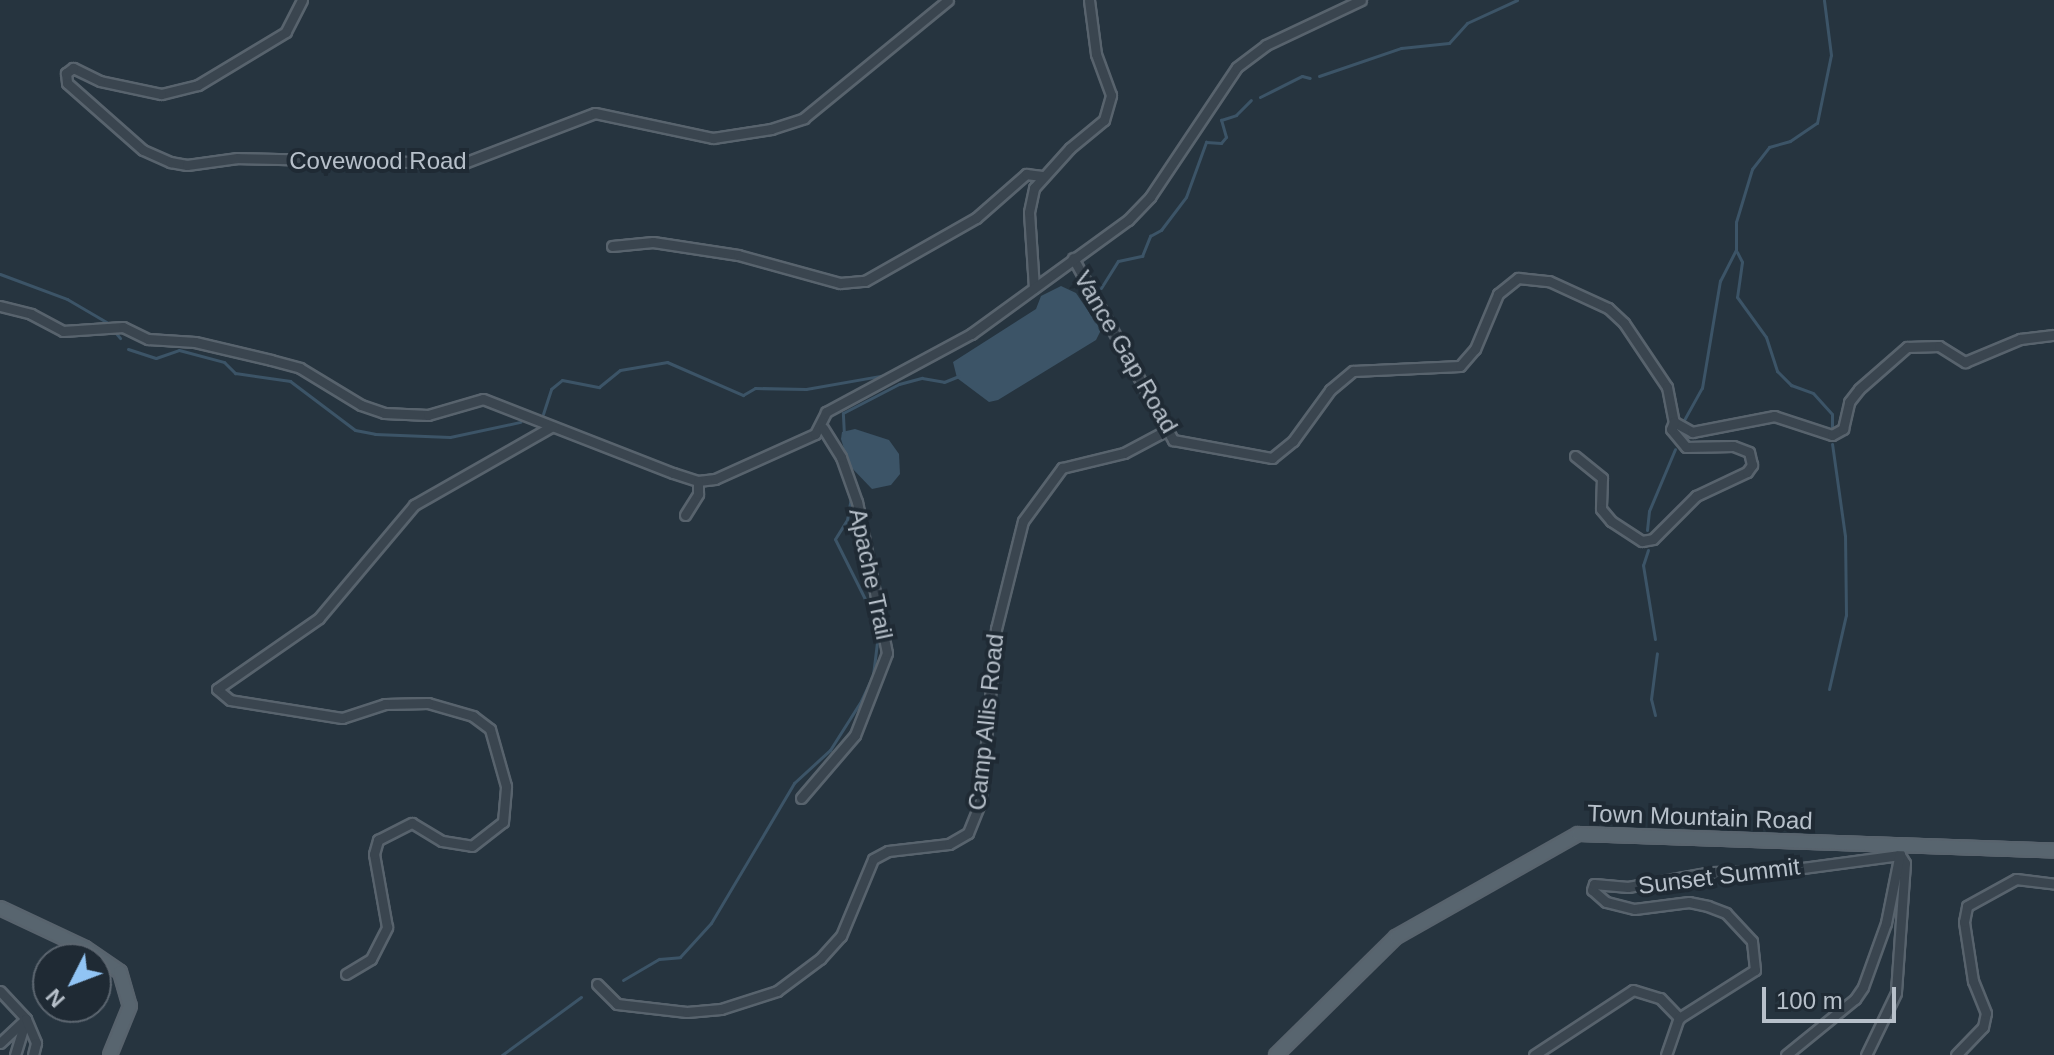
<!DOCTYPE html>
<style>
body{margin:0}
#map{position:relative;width:2054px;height:1055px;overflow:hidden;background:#26343f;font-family:Arial,sans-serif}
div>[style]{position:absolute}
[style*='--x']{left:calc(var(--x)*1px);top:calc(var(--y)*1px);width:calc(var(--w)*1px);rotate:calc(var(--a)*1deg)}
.water>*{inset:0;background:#3c5467}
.stream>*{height:3px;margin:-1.5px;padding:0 1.5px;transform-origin:1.5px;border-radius:1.5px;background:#3c5467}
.roads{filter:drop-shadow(2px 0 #58636d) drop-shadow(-2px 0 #58636d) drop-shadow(0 2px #58636d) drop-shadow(0 -2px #58636d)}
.minor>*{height:9px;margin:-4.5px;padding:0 4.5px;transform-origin:4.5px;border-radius:4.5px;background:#3a454f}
.major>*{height:12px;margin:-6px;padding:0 6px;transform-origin:6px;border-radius:6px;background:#58656f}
span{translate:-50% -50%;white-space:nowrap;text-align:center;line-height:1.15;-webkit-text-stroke:8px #1f2a34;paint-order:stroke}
.street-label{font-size:24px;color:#b7c0ca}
.north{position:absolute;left:32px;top:943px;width:80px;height:80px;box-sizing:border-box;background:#1f2a34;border:2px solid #5c6670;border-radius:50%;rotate:228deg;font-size:22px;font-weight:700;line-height:32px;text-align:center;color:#b7c0ca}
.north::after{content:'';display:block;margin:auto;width:28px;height:36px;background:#91c4f4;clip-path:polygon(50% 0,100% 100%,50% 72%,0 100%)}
.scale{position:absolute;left:1762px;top:987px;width:134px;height:36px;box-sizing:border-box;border:4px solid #b7c0ca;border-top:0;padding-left:10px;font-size:24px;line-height:28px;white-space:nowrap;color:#b7c0ca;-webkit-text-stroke:6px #1f2a34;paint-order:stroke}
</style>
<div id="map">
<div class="water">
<div style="clip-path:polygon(1061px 286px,1076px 293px,1101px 330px,1096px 340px,998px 400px,989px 402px,957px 378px,953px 362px,1036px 309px,1041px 296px)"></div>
<div style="clip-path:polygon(855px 429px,889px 440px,899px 454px,900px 474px,891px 485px,872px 489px,849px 465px,841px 439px,842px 432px)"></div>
</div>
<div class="stream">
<div style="--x:1319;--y:76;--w:87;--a:-18.9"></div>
<div style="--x:1401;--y:48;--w:48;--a:-5.9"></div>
<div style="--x:1449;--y:43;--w:27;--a:-48"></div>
<div style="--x:1467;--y:23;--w:55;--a:-24.7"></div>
<div style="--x:1260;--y:97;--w:47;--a:-26.6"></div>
<div style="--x:1302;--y:76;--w:8;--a:14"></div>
<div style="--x:1737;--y:252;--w:11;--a:63"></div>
<div style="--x:1742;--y:262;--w:35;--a:98"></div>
<div style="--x:1737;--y:297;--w:49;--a:54.1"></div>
<div style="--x:1766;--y:337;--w:36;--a:72"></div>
<div style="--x:1777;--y:371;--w:20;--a:45"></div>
<div style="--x:1791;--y:385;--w:23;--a:20"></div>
<div style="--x:1813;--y:393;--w:28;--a:48"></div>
<div style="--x:1832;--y:414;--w:13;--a:90"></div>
<div style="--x:0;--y:274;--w:72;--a:20.5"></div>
<div style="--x:67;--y:299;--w:48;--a:30.3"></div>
<div style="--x:1101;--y:288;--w:32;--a:-58"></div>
<div style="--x:1118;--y:261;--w:25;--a:-12"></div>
<div style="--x:1142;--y:256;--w:22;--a:-68"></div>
<div style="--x:1150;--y:236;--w:13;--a:-29"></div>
<div style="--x:1161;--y:230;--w:41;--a:-52.9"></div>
<div style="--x:1186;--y:197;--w:59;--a:-70"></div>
<div style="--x:1206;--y:142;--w:15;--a:4"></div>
<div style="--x:1221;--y:143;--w:8;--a:-50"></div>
<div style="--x:1226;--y:137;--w:18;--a:-106"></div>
<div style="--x:1221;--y:120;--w:16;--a:-18"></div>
<div style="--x:1236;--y:115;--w:21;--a:-45"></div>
<div style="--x:115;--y:332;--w:8;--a:50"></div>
<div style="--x:128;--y:349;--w:29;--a:18"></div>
<div style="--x:156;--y:358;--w:24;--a:-19"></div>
<div style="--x:179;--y:350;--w:47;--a:14.9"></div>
<div style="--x:224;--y:362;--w:16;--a:45"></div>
<div style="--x:235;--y:373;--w:56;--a:8.3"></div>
<div style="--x:290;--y:381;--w:81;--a:37"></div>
<div style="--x:355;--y:430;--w:20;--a:11"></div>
<div style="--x:375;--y:434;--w:75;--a:2.3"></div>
<div style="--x:450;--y:437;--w:72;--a:-12.1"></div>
<div style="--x:543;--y:414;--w:26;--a:-72"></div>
<div style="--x:551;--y:389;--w:14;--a:-39"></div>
<div style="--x:562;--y:380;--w:38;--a:11"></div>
<div style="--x:599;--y:387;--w:27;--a:-39"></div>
<div style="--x:620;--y:370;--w:48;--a:-9.7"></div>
<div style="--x:667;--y:362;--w:83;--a:23.5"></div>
<div style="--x:743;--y:395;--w:14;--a:-30"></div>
<div style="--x:755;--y:388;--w:51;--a:1.1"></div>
<div style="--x:806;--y:389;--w:80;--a:-10"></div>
<div style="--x:1684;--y:420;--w:37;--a:-61"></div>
<div style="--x:1702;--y:388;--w:109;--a:-80.5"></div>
<div style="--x:1720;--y:281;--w:35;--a:-63"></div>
<div style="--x:1736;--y:250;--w:28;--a:-90"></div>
<div style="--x:1736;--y:222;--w:55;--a:-73.2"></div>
<div style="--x:1752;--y:169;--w:28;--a:-52"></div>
<div style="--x:1769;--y:147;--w:22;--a:-16"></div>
<div style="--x:1790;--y:141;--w:32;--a:-34"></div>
<div style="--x:1817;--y:123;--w:69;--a:-78.4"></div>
<div style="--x:1831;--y:55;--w:55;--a:-97.3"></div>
<div style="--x:844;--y:435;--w:22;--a:-93"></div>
<div style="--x:843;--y:413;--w:63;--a:-27.4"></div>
<div style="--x:899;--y:384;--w:24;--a:-15"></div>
<div style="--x:922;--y:378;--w:22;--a:10"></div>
<div style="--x:944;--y:382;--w:16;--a:-22"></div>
<div style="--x:1647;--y:530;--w:19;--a:-84"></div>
<div style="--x:1649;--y:511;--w:67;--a:-67.2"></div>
<div style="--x:1648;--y:550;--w:16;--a:108"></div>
<div style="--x:1643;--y:565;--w:75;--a:80.8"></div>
<div style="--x:1829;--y:689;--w:76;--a:-77.1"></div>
<div style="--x:1846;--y:615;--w:79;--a:-90.7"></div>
<div style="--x:1845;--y:536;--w:93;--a:-98"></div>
<div style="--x:1655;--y:715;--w:16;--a:-104"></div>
<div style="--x:1651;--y:699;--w:46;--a:-82.6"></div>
<div style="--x:623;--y:980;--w:42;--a:-30.3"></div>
<div style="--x:659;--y:959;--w:21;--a:-5"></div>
<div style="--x:680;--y:957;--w:46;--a:-47.6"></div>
<div style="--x:711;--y:923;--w:163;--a:-59.3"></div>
<div style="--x:794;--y:783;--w:49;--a:-42.5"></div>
<div style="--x:830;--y:750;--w:58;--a:-57.7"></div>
<div style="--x:861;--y:701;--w:29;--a:-65"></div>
<div style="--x:873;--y:675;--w:33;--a:-83"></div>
<div style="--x:877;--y:642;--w:34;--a:-102"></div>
<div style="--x:870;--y:609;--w:78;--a:-116.6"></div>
<div style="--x:835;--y:539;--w:22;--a:-58"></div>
<div style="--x:847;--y:520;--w:23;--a:-80"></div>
<div style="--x:502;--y:1055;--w:98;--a:-36.3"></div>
</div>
<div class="roads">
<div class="minor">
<div style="--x:302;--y:0;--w:36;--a:117"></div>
<div style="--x:286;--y:32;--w:103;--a:148.9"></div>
<div style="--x:198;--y:85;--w:38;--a:166"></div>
<div style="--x:161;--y:94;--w:62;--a:-168"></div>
<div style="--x:100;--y:81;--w:30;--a:-154"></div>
<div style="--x:73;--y:68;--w:9;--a:144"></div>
<div style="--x:66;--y:73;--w:10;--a:84"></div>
<div style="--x:67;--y:83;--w:101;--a:41.4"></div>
<div style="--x:143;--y:150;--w:30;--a:24"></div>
<div style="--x:170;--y:162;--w:17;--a:10"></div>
<div style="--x:187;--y:165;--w:51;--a:-7.8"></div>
<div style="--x:238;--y:158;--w:226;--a:1.3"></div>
<div style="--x:464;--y:163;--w:140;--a:-20.9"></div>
<div style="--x:595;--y:113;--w:121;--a:12"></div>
<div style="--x:713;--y:138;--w:59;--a:-8.8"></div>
<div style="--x:771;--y:129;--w:35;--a:-18"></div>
<div style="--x:804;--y:118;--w:186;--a:-39.3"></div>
<div style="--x:612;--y:246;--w:41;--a:-5.6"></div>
<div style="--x:653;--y:242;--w:86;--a:8.7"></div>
<div style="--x:738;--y:255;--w:106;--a:15.4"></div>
<div style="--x:840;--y:283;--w:25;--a:-5"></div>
<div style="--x:865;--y:281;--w:128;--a:-29.6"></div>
<div style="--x:976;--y:218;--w:67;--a:-41.3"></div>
<div style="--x:1026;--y:174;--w:16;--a:7"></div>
<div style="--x:1073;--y:258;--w:208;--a:61.2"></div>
<div style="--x:1173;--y:440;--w:101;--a:10.3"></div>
<div style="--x:1272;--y:458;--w:27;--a:-39"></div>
<div style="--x:1293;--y:441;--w:63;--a:-54"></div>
<div style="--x:1330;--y:390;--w:30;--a:-40"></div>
<div style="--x:1353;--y:371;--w:107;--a:-2.7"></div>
<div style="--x:1460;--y:366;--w:23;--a:-49"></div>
<div style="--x:1475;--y:349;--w:60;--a:-67.3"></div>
<div style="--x:1498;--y:294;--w:26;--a:-39"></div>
<div style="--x:1518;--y:278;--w:31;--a:6"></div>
<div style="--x:1549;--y:281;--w:65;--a:24.6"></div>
<div style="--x:1608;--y:308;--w:22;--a:43"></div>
<div style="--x:1624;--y:323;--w:77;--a:56.1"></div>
<div style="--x:1667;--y:387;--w:36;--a:79"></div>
<div style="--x:1674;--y:422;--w:21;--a:29"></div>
<div style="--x:1692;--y:432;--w:84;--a:-11"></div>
<div style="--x:1774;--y:416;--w:61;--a:18.1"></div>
<div style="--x:1832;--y:435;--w:13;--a:-29"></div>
<div style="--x:1843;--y:429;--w:28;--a:-77"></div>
<div style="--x:1849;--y:402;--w:16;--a:-52"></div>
<div style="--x:1859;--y:389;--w:64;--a:-41.2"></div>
<div style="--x:1907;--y:347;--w:32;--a:-2"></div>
<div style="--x:1939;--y:346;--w:31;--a:32"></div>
<div style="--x:1965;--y:362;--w:60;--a:-22.7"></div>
<div style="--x:2020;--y:339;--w:34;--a:-7"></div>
<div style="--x:1034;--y:288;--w:76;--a:-93.8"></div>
<div style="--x:1029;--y:212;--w:25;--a:-78"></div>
<div style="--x:1034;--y:188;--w:54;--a:-48"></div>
<div style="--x:1070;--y:148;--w:44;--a:-39.5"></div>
<div style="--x:1104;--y:120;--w:26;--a:-74"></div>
<div style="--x:1111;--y:95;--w:44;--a:-110.1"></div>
<div style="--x:1096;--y:54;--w:54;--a:-97.4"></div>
<div style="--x:0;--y:306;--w:32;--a:14"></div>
<div style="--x:31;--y:314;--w:36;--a:28"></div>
<div style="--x:63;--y:331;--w:60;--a:-3.8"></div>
<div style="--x:123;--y:327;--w:28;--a:26"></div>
<div style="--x:148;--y:339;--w:47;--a:3.7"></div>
<div style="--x:195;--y:342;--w:78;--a:13.3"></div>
<div style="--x:271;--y:360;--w:30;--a:15"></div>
<div style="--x:300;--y:368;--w:71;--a:31.2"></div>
<div style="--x:361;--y:405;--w:24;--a:19"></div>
<div style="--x:384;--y:413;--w:44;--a:2.6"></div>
<div style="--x:428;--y:415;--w:57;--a:-16.2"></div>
<div style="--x:483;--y:399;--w:204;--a:21.3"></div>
<div style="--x:673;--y:473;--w:26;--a:18"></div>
<div style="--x:698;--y:481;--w:17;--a:-7"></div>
<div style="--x:715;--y:479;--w:110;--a:-24.2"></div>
<div style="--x:815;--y:434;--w:25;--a:-63"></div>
<div style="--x:826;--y:412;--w:165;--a:-28.3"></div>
<div style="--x:971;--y:334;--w:194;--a:-36"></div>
<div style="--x:1128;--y:220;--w:32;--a:-46"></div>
<div style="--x:1150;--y:197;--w:156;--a:-56.2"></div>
<div style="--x:1237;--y:67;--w:36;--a:-37"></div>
<div style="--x:1266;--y:45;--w:105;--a:-25.3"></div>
<div style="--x:1575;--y:456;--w:35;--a:39"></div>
<div style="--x:1602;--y:478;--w:31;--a:92"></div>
<div style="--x:1601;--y:509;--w:16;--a:50"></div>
<div style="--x:1611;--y:521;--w:37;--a:33"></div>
<div style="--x:1642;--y:541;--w:11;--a:-10"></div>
<div style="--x:1653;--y:539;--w:61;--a:-45"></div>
<div style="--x:1696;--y:496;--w:56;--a:-25.2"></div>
<div style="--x:1747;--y:472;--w:9;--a:-54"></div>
<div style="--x:1752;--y:465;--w:13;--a:-103"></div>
<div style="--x:1749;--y:452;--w:17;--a:-159"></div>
<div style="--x:1733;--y:446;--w:47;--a:178.8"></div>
<div style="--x:1686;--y:447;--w:23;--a:-130"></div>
<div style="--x:1671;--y:429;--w:8;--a:-67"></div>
<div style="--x:685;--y:515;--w:25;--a:-58"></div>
<div style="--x:698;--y:494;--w:13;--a:-90"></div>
<div style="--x:801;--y:798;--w:83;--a:-49.4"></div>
<div style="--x:855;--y:735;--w:88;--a:-68.7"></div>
<div style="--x:887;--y:653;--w:154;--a:-101.2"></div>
<div style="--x:857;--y:502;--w:48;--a:-109.6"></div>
<div style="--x:841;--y:457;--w:34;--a:-122"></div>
<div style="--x:346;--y:974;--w:29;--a:-31"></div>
<div style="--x:371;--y:959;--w:36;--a:-63"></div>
<div style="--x:387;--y:927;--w:74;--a:-100.1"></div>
<div style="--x:374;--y:854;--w:15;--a:-74"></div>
<div style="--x:378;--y:840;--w:38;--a:-27"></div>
<div style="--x:412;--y:823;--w:35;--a:31"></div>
<div style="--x:442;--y:841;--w:30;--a:9"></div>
<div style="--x:472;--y:846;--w:39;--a:-38"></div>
<div style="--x:503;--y:822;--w:36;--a:-85"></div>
<div style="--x:506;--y:786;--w:59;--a:-105.7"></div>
<div style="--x:490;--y:729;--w:21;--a:-143"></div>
<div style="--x:473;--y:716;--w:47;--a:-163.9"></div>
<div style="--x:428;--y:703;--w:43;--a:178.7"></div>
<div style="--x:385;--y:704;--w:45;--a:162"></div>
<div style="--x:342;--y:718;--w:113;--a:-170.9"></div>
<div style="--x:230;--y:700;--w:17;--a:-140"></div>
<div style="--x:217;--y:689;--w:124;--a:-34.8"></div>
<div style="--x:319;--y:618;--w:148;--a:-49.9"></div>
<div style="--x:414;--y:505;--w:158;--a:-29.7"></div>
<div style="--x:597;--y:984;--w:28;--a:45"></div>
<div style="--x:617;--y:1004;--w:70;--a:6.5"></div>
<div style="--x:687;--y:1012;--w:34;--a:-5"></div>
<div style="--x:721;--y:1009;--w:59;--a:-17.8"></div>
<div style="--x:777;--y:991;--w:54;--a:-36.7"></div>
<div style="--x:820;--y:959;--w:31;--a:-48"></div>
<div style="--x:841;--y:936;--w:83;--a:-67.4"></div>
<div style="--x:873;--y:859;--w:17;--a:-28"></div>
<div style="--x:888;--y:851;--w:61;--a:-6.5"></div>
<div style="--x:949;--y:844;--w:22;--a:-30"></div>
<div style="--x:968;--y:833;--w:35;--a:-68"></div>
<div style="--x:981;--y:800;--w:172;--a:-85"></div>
<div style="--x:996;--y:629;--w:111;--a:-76"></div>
<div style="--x:1023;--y:521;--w:66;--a:-53.7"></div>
<div style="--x:1062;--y:468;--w:64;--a:-13.6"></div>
<div style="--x:1124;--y:453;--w:49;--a:-28.1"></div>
<div style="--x:0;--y:991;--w:38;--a:47"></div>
<div style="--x:26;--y:1019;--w:38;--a:107"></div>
<div style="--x:0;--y:1043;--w:35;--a:-43"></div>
<div style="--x:26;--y:1019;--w:26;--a:67"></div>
<div style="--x:36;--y:1043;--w:12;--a:104"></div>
<div style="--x:1534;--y:1055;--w:118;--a:-33.3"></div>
<div style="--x:1633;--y:990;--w:28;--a:17"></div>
<div style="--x:1660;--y:998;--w:28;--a:46"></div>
<div style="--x:1666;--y:1055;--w:39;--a:-71"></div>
<div style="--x:1679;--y:1018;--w:90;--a:-32.3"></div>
<div style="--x:1755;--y:970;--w:29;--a:-96"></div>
<div style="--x:1752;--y:941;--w:38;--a:-133"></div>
<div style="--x:1726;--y:913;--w:19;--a:-159"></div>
<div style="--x:1708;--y:906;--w:19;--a:-168"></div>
<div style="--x:1689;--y:902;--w:55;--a:172.7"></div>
<div style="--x:1634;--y:909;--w:29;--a:-166"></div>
<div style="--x:1606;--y:902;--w:18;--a:-139"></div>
<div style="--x:1592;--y:890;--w:6;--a:-72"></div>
<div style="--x:1594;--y:884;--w:34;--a:5"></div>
<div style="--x:1628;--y:887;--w:84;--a:-10.2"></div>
<div style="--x:1711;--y:872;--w:69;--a:-0.8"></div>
<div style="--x:1780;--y:871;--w:121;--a:-7.6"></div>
<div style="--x:1900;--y:855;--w:9;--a:58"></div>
<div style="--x:1905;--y:863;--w:130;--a:94"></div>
<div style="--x:1896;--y:993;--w:69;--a:115.8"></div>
<div style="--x:1786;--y:1055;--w:89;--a:-39.1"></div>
<div style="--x:1855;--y:999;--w:14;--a:-56"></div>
<div style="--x:1863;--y:987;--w:68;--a:-70.2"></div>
<div style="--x:1886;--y:923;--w:71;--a:-78.7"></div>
<div style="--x:1956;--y:1055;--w:39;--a:-46"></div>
<div style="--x:1983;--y:1027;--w:14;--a:-78"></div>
<div style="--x:1986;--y:1013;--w:35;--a:-112"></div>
<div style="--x:1973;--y:981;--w:60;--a:-98.7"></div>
<div style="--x:1964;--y:922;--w:16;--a:-79"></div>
<div style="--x:1967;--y:906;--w:56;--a:-28.9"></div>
<div style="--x:2016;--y:879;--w:38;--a:7"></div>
</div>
<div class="major">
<div style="--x:0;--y:908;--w:94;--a:25.2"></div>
<div style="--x:85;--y:948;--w:42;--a:34.4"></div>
<div style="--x:120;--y:972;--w:35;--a:74"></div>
<div style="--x:130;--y:1006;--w:53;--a:112.2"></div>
<div style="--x:1276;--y:1055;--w:168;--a:-44.5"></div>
<div style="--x:1396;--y:937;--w:209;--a:-29.5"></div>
<div style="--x:1578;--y:834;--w:476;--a:2"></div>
</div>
</div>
<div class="street-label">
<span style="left:378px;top:161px">Covewood Road</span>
<span style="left:1126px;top:352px;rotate:60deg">Vance Gap Road</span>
<span style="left:871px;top:574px;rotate:78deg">Apache Trail</span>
<span style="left:986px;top:722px;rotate:-84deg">Camp Allis Road</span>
<span style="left:1700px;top:817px;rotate:2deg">Town Mountain Road</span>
<span style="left:1719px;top:876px;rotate:-7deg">Sunset Summit</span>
</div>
<div class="north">N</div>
<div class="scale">100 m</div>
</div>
